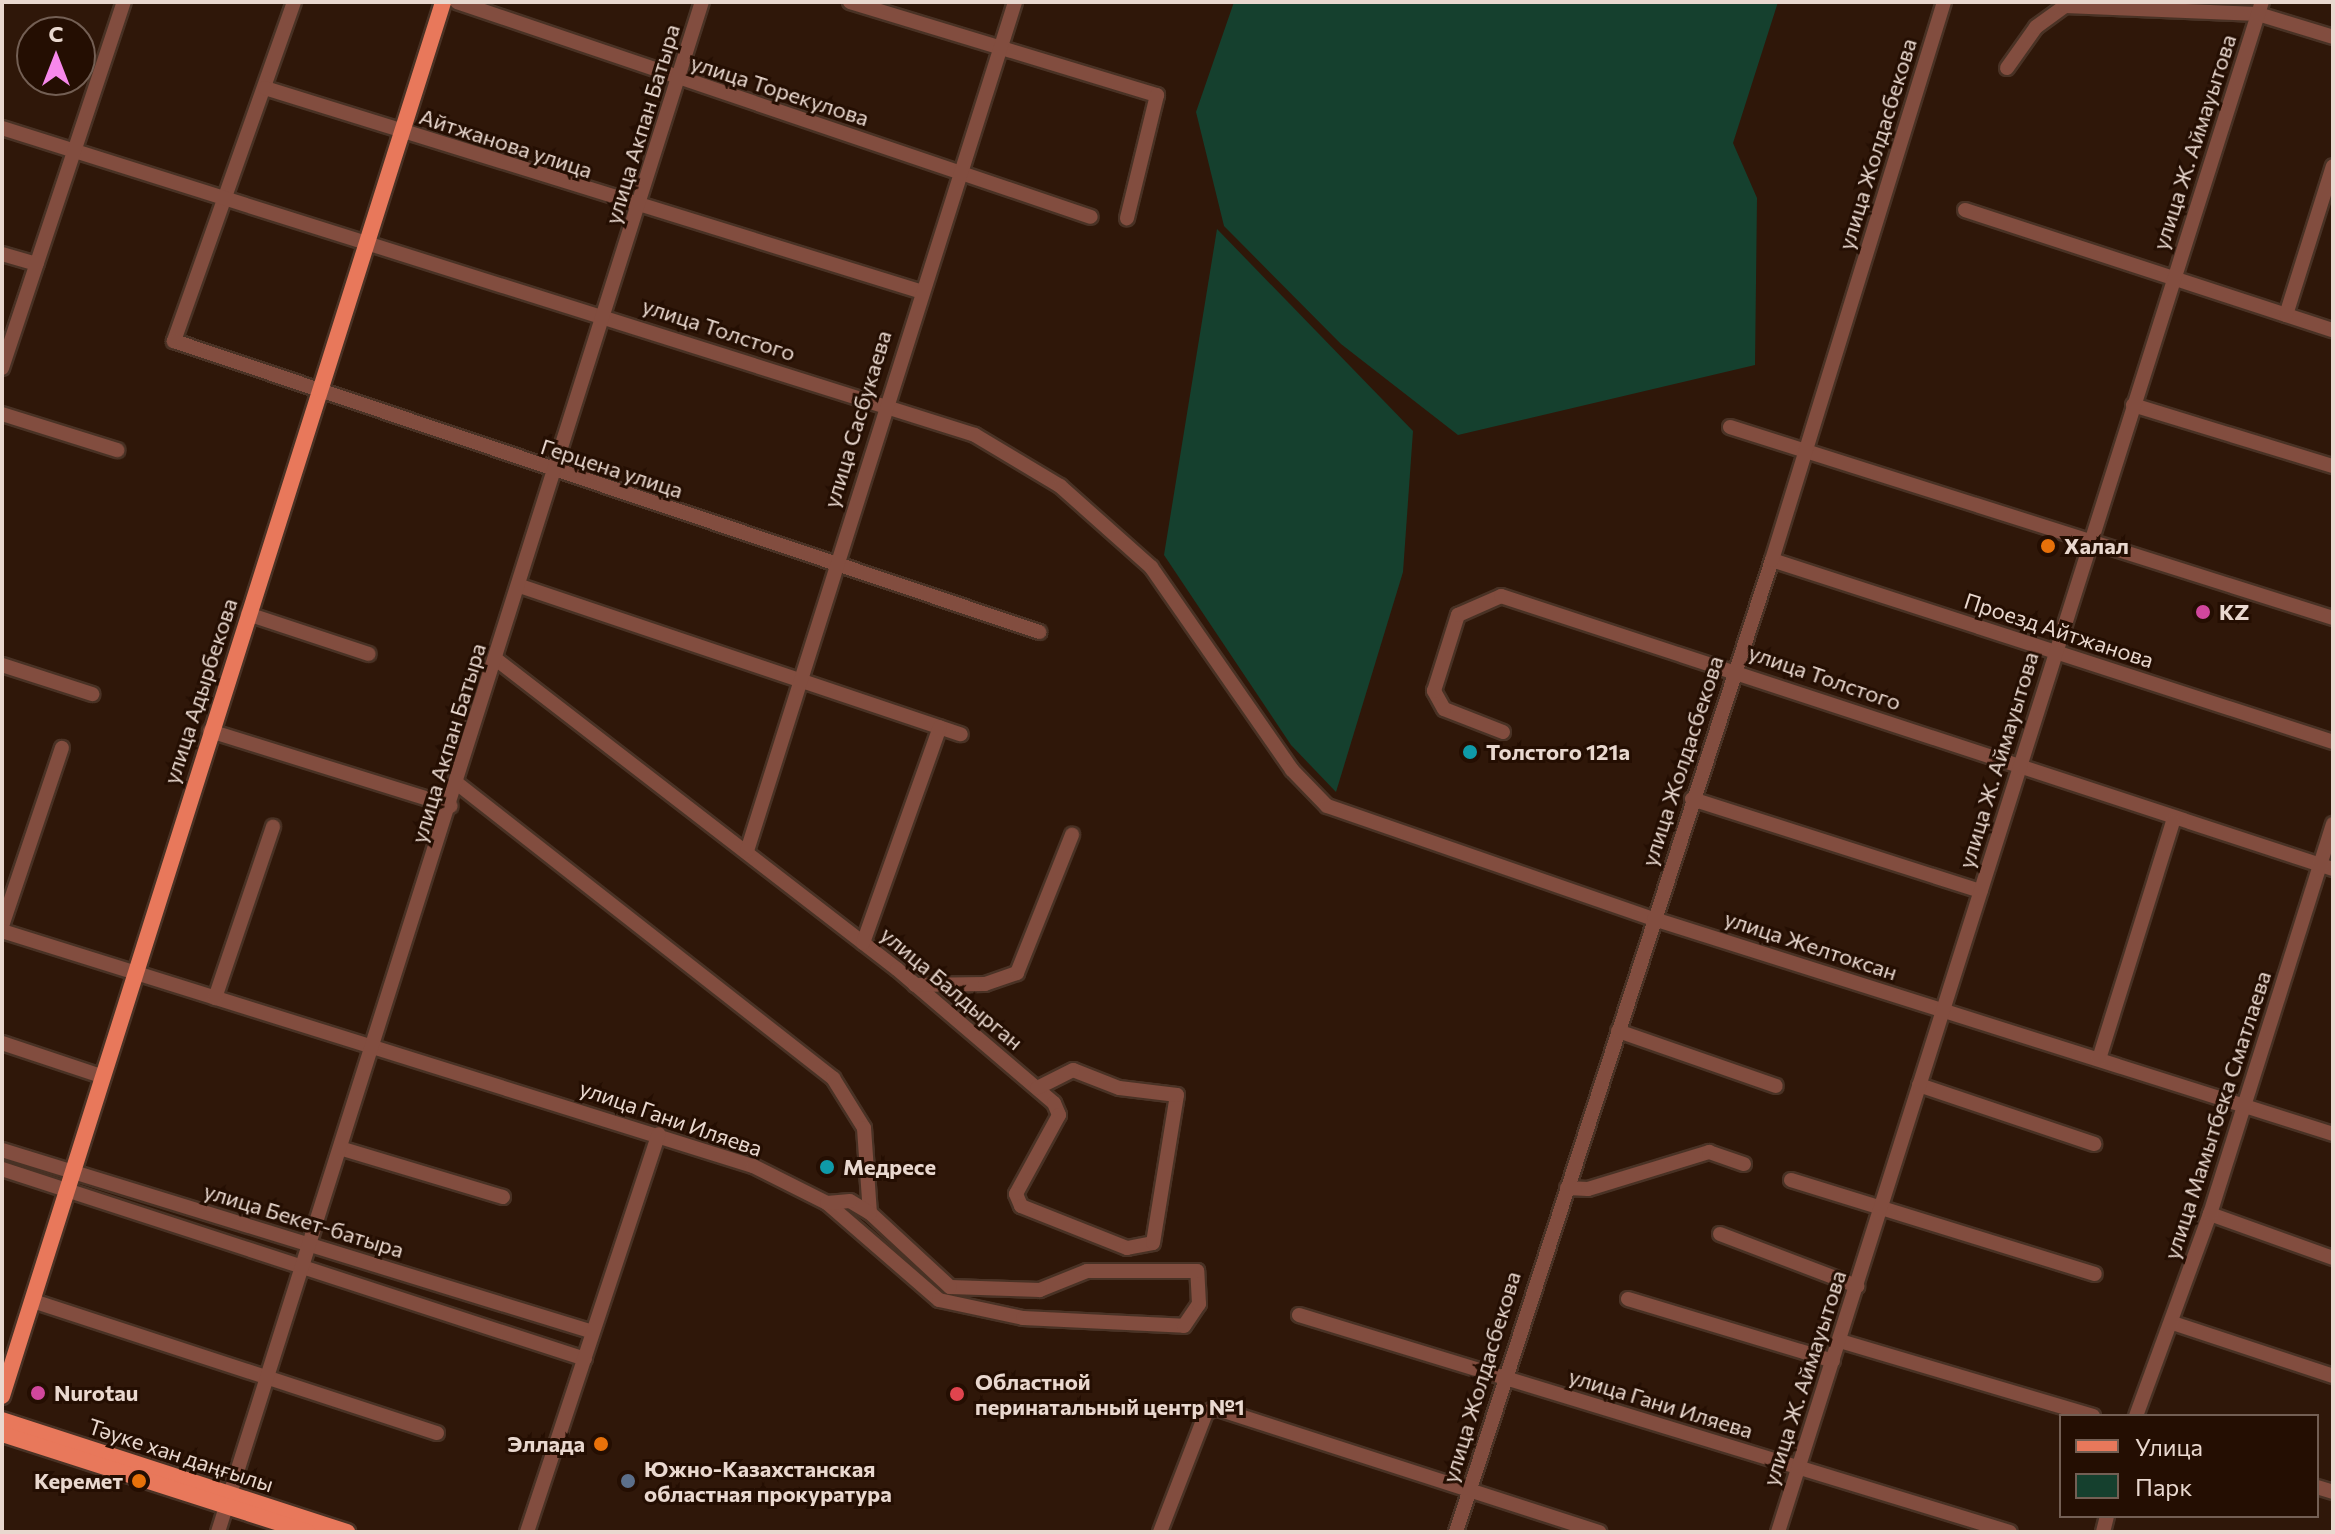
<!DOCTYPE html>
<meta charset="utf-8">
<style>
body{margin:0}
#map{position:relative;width:2335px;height:1534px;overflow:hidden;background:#2f1709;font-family:Commissioner,sans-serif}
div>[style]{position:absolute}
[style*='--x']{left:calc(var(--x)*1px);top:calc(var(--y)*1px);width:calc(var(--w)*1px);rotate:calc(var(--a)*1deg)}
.green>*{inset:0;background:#15402e}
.roads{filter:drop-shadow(2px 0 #493225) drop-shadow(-2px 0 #493225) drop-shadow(0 2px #493225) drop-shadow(0 -2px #493225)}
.minor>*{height:14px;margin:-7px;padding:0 7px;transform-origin:7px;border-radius:7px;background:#824d3f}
.major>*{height:16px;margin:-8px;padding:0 8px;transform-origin:8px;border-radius:8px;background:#e8785b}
.dots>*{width:22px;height:22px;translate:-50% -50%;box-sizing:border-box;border:4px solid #240e02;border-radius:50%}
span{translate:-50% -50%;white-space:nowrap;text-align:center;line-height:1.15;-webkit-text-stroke:6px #240e02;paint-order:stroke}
.street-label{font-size:22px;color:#e9d8cf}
.poi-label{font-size:22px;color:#e9d8cf;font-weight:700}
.left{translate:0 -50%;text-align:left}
.right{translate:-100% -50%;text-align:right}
.frame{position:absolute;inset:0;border:4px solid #e9d8cf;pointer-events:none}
.legend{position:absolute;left:2059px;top:1414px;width:260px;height:104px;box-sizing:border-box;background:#240e02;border:2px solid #735f54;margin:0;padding:10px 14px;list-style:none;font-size:24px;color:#e9d8cf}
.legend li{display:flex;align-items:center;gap:16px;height:40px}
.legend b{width:40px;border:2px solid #735f54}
.north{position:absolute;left:16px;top:16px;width:80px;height:80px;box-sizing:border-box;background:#240e02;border:2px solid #735f54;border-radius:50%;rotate:0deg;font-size:22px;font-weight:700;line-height:32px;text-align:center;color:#e9d8cf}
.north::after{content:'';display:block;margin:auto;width:28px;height:36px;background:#f788eb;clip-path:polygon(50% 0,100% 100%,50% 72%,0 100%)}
</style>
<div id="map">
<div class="green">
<div style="clip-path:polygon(1234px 2px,1778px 2px,1733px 143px,1757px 198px,1755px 365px,1458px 435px,1341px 344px,1224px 226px,1196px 112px)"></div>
<div style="clip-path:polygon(1217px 229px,1413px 431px,1403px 572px,1336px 792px,1291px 745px,1164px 555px)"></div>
</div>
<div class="roads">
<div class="minor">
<div style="--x:294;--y:2;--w:360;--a:109.5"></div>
<div style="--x:174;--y:341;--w:913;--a:18.59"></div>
<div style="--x:457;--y:2;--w:669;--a:18.73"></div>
<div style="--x:850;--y:2;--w:321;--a:16.9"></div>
<div style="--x:1157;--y:95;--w:127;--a:103.7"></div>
<div style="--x:2007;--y:68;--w:50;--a:-54.7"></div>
<div style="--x:2036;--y:27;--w:36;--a:-36"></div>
<div style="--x:2065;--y:6;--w:193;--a:2.4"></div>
<div style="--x:2258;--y:14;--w:78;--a:17"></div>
<div style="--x:265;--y:88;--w:685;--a:17.24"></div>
<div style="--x:2;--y:128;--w:1020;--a:17.51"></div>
<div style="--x:975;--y:435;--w:99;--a:31"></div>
<div style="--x:1060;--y:486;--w:122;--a:41.7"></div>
<div style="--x:1151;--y:567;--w:247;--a:55.2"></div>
<div style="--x:1292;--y:770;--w:50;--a:45.8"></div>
<div style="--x:1327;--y:806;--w:346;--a:19.1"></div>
<div style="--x:1654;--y:919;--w:712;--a:17.57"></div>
<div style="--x:1965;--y:210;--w:387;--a:18.1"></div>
<div style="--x:2;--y:254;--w:36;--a:16"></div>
<div style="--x:2286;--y:315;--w:156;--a:-72.5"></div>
<div style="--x:2;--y:368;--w:386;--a:-71.6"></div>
<div style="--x:2133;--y:405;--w:209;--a:17"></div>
<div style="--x:2;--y:414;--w:121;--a:17.4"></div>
<div style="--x:1730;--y:427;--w:633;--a:17.58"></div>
<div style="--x:1772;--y:560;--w:590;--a:17.97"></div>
<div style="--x:520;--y:586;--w:465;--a:18.6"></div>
<div style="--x:248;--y:614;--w:127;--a:18.3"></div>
<div style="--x:497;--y:660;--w:505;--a:37.69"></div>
<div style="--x:897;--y:969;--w:206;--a:40.5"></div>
<div style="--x:1054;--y:1103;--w:13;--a:67"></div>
<div style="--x:1059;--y:1115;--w:90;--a:118.6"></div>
<div style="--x:1016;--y:1194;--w:13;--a:67"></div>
<div style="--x:1021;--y:1206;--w:114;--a:21.6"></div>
<div style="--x:1127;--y:1248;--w:26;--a:-11"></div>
<div style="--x:1153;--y:1243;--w:150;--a:-80.8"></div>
<div style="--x:1177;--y:1095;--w:58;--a:-173.1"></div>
<div style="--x:1119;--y:1088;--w:49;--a:-158.6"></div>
<div style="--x:1073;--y:1070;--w:40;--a:153.4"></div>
<div style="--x:2;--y:665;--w:95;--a:17.9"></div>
<div style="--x:210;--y:731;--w:252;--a:17.3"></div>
<div style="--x:1503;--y:732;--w:63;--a:-158.7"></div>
<div style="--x:1444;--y:709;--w:21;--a:-119"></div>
<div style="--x:1434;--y:691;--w:80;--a:-72.5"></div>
<div style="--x:1458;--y:615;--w:47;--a:-23.8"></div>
<div style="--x:1501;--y:596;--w:876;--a:18.17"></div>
<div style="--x:458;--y:784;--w:477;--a:38.1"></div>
<div style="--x:833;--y:1078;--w:59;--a:58.2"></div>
<div style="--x:864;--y:1128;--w:85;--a:86"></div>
<div style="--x:1692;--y:799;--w:303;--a:17.7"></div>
<div style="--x:747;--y:851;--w:890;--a:-72.48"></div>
<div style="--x:2;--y:926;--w:188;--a:-71.4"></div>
<div style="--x:2;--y:931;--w:787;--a:17.38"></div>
<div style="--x:753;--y:1166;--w:83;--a:26.6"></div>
<div style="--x:827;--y:1203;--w:148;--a:40.9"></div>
<div style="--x:939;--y:1300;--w:86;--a:12.1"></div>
<div style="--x:1023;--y:1318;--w:161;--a:2.8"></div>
<div style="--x:1184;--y:1326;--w:27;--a:-56"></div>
<div style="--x:1199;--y:1304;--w:33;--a:-93"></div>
<div style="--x:1197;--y:1271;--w:110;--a:180"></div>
<div style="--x:1087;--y:1271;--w:51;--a:158"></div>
<div style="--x:1040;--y:1290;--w:90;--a:-178.1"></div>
<div style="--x:950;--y:1287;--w:109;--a:-137.2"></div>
<div style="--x:870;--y:1213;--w:23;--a:-149"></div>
<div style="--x:850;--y:1201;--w:23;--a:175"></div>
<div style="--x:863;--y:943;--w:229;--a:-70.4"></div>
<div style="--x:915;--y:985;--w:70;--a:-0.8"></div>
<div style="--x:985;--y:984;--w:34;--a:-19"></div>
<div style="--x:1017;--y:973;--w:149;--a:-68.3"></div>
<div style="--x:215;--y:998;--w:181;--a:-71.3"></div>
<div style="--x:1618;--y:1031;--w:167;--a:19.2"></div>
<div style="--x:2;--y:1043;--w:104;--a:18.4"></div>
<div style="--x:2099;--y:1059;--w:249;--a:-72.7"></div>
<div style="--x:1919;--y:1085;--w:185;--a:18.6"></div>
<div style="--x:343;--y:1149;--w:167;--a:16.7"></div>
<div style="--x:2;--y:1150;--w:618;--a:17.12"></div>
<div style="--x:2;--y:1169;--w:613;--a:18.05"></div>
<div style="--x:1791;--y:1180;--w:318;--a:17.2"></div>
<div style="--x:1567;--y:1188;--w:21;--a:3"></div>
<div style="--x:1588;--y:1189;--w:127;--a:-17"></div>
<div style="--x:1709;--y:1152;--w:37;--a:19"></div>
<div style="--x:2210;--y:1214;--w:131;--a:19.7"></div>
<div style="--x:1720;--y:1234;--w:147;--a:20.8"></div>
<div style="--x:1628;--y:1299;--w:214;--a:16.8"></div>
<div style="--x:33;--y:1301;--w:425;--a:18.1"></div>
<div style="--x:1299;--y:1315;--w:743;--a:16.97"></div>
<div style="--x:2173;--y:1323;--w:169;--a:18.3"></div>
<div style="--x:1840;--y:1341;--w:264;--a:16.5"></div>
<div style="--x:2136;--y:1416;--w:215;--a:-69.9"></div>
<div style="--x:2210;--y:1214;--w:409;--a:-72.5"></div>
<div style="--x:2317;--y:1487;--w:17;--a:17"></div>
<div style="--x:218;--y:1532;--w:1605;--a:-72.45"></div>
<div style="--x:527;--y:1532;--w:419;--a:-71.7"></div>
<div style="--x:1160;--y:1532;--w:128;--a:-68.9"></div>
<div style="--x:1206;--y:1413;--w:10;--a:-29"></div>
<div style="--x:1215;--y:1408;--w:404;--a:17.9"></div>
<div style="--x:1456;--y:1532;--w:1022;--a:-71.99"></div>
<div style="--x:1772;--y:560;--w:584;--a:-72.87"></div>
<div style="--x:1778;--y:1532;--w:1605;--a:-72.45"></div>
<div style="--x:2103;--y:1532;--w:16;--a:-76"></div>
</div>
<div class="major">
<div style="--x:2;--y:1396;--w:1462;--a:-72.44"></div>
<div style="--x:2;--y:1420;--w:363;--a:18"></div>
<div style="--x:2;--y:1434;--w:321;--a:17.8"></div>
</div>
</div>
<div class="dots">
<div style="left:2048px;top:546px;background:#e8710a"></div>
<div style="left:2203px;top:612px;background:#d1479c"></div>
<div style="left:1470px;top:752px;background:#0f9aa8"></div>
<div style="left:827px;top:1167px;background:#0f9aa8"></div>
<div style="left:38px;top:1393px;background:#d1479c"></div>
<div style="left:957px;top:1394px;background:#e0444e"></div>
<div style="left:601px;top:1444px;background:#e8710a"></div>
<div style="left:139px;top:1481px;background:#e8710a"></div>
<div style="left:628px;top:1481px;background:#5c6f8a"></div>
</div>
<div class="street-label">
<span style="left:780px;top:90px;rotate:18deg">улица Торекулова</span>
<span style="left:642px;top:124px;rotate:-73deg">улица Акпан Батыра</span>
<span style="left:2194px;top:142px;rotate:-72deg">улица Ж. Аймауытова</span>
<span style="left:506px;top:143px;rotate:18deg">Айтжанова улица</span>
<span style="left:1877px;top:144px;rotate:-73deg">улица Жолдасбекова</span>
<span style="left:719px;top:329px;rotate:18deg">улица Толстого</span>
<span style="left:857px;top:419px;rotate:-73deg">улица Сасбукаева</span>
<span style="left:612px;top:468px;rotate:18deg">Герцена улица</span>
<span style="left:2059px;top:630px;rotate:18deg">Проезд Айтжанова</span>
<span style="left:1825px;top:677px;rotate:19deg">улица Толстого</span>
<span style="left:200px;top:691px;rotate:-72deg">улица Адырбекова</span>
<span style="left:448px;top:743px;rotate:-73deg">улица Акпан Батыра</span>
<span style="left:1998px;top:760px;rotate:-73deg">улица Ж. Аймауытова</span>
<span style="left:1682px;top:761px;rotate:-72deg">улица Жолдасбекова</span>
<span style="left:1811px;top:945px;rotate:18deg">улица Желтоксан</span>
<span style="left:952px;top:988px;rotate:40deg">улица Балдырган</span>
<span style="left:2217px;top:1115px;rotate:-72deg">улица Мамытбека Сматлаева</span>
<span style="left:671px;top:1118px;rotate:19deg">улица Гани Иляева</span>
<span style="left:304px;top:1220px;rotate:17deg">улица Бекет-батыра</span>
<span style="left:1481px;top:1377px;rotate:-73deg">улица Жолдасбекова</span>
<span style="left:1804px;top:1378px;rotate:-72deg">улица Ж. Аймауытова</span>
<span style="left:1661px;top:1403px;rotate:17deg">улица Гани Иляева</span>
<span style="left:181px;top:1455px;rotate:18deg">Тәуке хан даңғылы</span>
</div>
<div class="poi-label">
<span class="left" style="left:2064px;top:546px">Халал</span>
<span class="left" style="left:2219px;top:612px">KZ</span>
<span class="left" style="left:1486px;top:752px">Толстого 121а</span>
<span class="left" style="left:843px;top:1167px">Медресе</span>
<span class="left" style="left:975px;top:1394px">Областной<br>перинатальный центр №1</span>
<span class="left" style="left:54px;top:1393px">Nurotau</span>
<span class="right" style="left:585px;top:1444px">Эллада</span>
<span class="left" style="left:644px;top:1481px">Южно-Казахстанская<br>областная прокуратура</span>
<span class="right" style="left:123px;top:1481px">Керемет</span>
</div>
<div class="frame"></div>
<ul class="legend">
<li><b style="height:10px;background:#e8785b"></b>Улица</li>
<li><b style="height:22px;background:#15402e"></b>Парк</li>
</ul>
<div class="north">С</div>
</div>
